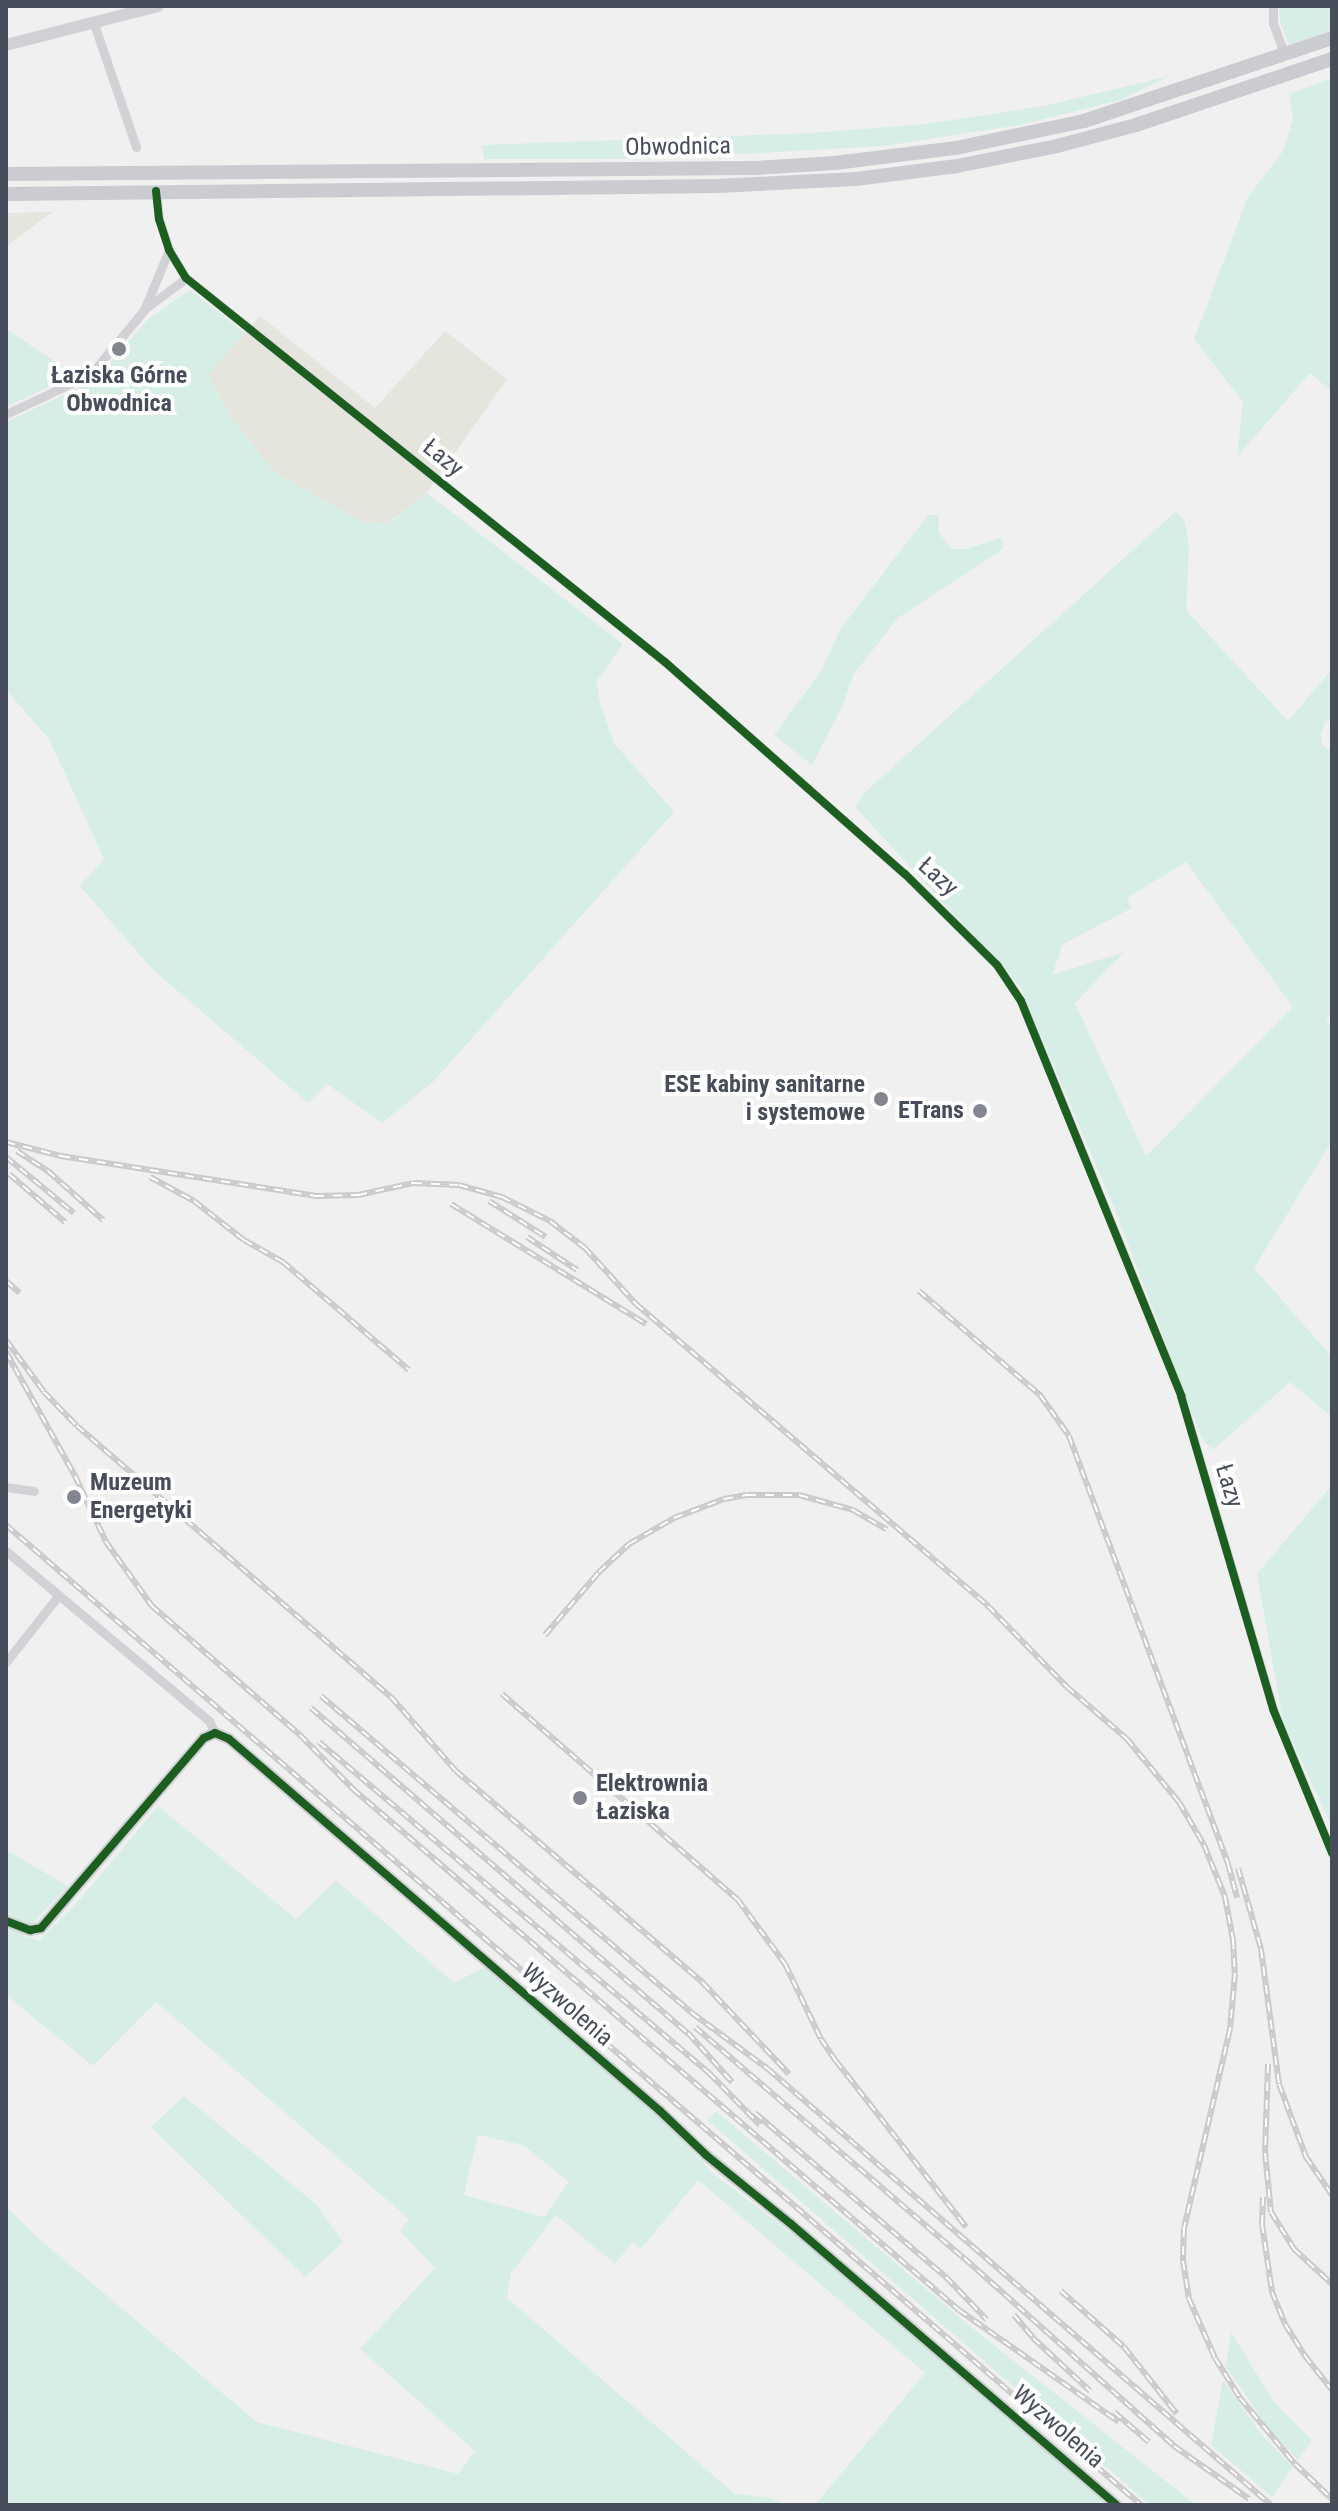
<!DOCTYPE html>
<meta charset="utf-8">
<style>
body{margin:0}
#map{position:relative;width:1338px;height:2511px;overflow:hidden;background:#f1f0f0;font-family:"Roboto Condensed",sans-serif}
div>[style]{position:absolute}
[style*='--x']{left:calc(var(--x)*1px);top:calc(var(--y)*1px);width:calc(var(--w)*1px);rotate:calc(var(--a)*1deg)}
.commercial>*{inset:0;background:#e5e5de}
.green>*{inset:0;background:#d7eee7}
.street>*{height:9px;margin:-4.5px;padding:0 4.5px;transform-origin:4.5px;border-radius:4.5px;background:#d2d2d6}
.secondary>*{height:12px;margin:-6px;padding:0 6px;transform-origin:6px;border-radius:6px;background:#d1d1d5}
.primary>*{height:14px;margin:-7px;padding:0 7px;transform-origin:7px;border-radius:7px;background:#cbccd1}
.rail>*{height:6px;margin-top:-3px;transform-origin:0;background:repeating-linear-gradient(90deg,#fff 0 9px,#cacacc 0 18px);box-sizing:border-box;border-block:2px solid #cacacc}
.cycleway>*{height:8px;margin:-4px;padding:0 4px;transform-origin:4px;border-radius:4px;background:#1b5e20}
.dots>*{width:22px;height:22px;translate:-50% -50%;box-sizing:border-box;border:4px solid #fff;border-radius:50%}
span{translate:-50% -50%;white-space:nowrap;text-align:center;line-height:1.15;-webkit-text-stroke:8px #fff;paint-order:stroke}
.street-label{font-size:24px;color:#484d5c}
.poi-label{font-size:24px;color:#484d5c;font-weight:700}
.right{translate:-100% -50%;text-align:right}
.left{translate:0 -50%;text-align:left}
.frame{position:absolute;inset:0;border:8px solid #484d5c;pointer-events:none}
</style>
<div id="map">
<div class="commercial">
<div style="clip-path:polygon(52px 212px,6px 247px,6px 248px,6px 213px)"></div>
<div style="clip-path:polygon(260px 316px,375px 408px,445px 331px,507px 379px,427px 493px,386px 524px,363px 522px,275px 473px,233px 420px,207px 375px)"></div>
</div>
<div class="green">
<div style="clip-path:polygon(1279px 6px,1332px 6px,1332px 30px,1289px 45px,1280px 22px)"></div>
<div style="clip-path:polygon(1169px 76px,1121px 100px,1020px 125px,884px 146px,651px 159px,484px 159px,482px 145px,812px 133px,926px 124px,1044px 106px)"></div>
<div style="clip-path:polygon(1332px 78px,1332px 392px,1310px 373px,1237px 457px,1243px 402px,1194px 339px,1248px 197px,1283px 151px,1293px 119px,1289px 94px)"></div>
<div style="clip-path:polygon(190px 290px,245px 333px,208px 375px,233px 420px,275px 473px,364px 522px,387px 524px,427px 493px,623px 644px,597px 681px,599px 699px,614px 743px,674px 812px,433px 1082px,382px 1123px,327px 1084px,308px 1103px,152px 969px,80px 886px,104px 859px,49px 739px,6px 690px,6px 422px,95px 380px,147px 320px)"></div>
<div style="clip-path:polygon(6px 329px,75px 375px,6px 407px)"></div>
<div style="clip-path:polygon(evenodd,1176px 511px,1185px 522px,1189px 547px,1186px 610px,1288px 721px,1332px 669px,1332px 719px,1325px 722px,1321px 736px,1322px 745px,1332px 752px,1332px 1011px,1326px 1020px,1332px 1027px,1332px 1141px,1254px 1268px,1332px 1357px,1332px 1417px,1290px 1382px,1213px 1450px,1203px 1441px,1117px 1215px,1020px 986px,855px 807px,862px 795px,1176px 511px,1186px 862px,1293px 1007px,1146px 1156px,1075px 1003px,1124px 952px,1052px 975px,1063px 944px,1132px 908px,1127px 898px,1186px 862px)"></div>
<div style="clip-path:polygon(928px 515px,938px 515px,939px 533px,952px 549px,967px 549px,1002px 537px,1003px 549px,898px 618px,854px 674px,842px 707px,812px 765px,774px 735px,821px 671px,841px 628px)"></div>
<div style="clip-path:polygon(1332px 1485px,1332px 1827px,1283px 1721px,1257px 1574px)"></div>
<div style="clip-path:polygon(evenodd,158px 1806px,296px 1919px,336px 1880px,454px 1983px,485px 1967px,658px 2115px,715px 2175px,810px 2247px,1109px 2505px,815px 2505px,925px 2373px,698px 2180px,641px 2249px,633px 2242px,615px 2264px,556px 2215px,511px 2273px,507px 2298px,735px 2494px,767px 2497px,785px 2505px,6px 2505px,6px 2206px,37px 2237px,257px 2422px,458px 2474px,475px 2451px,360px 2349px,435px 2268px,400px 2231px,409px 2219px,156px 2002px,93px 2066px,6px 1995px,6px 1850px,68px 1886px,22px 1935px,39px 1941px,83px 1896px,158px 1806px,478px 2135px,523px 2145px,569px 2182px,544px 2217px,464px 2195px,478px 2135px)"></div>
<div style="clip-path:polygon(184px 2096px,316px 2204px,343px 2242px,305px 2277px,151px 2127px)"></div>
<div style="clip-path:polygon(716px 2111px,970px 2326px,1196px 2505px,1150px 2505px,707px 2120px)"></div>
<div style="clip-path:polygon(1231px 2332px,1274px 2402px,1312px 2440px,1298px 2460px,1271px 2432px,1226px 2367px)"></div>
<div style="clip-path:polygon(1223px 2380px,1261px 2434px,1293px 2467px,1272px 2497px,1211px 2445px)"></div>
</div>
<div class="street">
<div style="--x:1273;--y:6;--w:17;--a:90"></div>
<div style="--x:1273;--y:23;--w:33;--a:70"></div>
<div style="--x:94;--y:24;--w:130;--a:71.1"></div>
<div style="--x:156;--y:191;--w:28;--a:84"></div>
<div style="--x:159;--y:219;--w:33;--a:72"></div>
<div style="--x:169;--y:250;--w:33;--a:59"></div>
<div style="--x:186;--y:278;--w:614;--a:38.72"></div>
<div style="--x:665;--y:662;--w:320;--a:41.5"></div>
<div style="--x:905;--y:874;--w:129;--a:44.7"></div>
<div style="--x:997;--y:965;--w:43;--a:56.3"></div>
<div style="--x:1021;--y:1001;--w:426;--a:67.9"></div>
<div style="--x:1181;--y:1396;--w:326;--a:73.6"></div>
<div style="--x:1273;--y:1709;--w:156;--a:67.7"></div>
<div style="--x:146;--y:308;--w:50;--a:-36.9"></div>
<div style="--x:6;--y:414;--w:94;--a:-25.2"></div>
<div style="--x:91;--y:374;--w:83;--a:-50.4"></div>
<div style="--x:144;--y:310;--w:65;--a:-67.4"></div>
<div style="--x:6;--y:1487;--w:28;--a:8"></div>
<div style="--x:6;--y:1551;--w:265;--a:39.9"></div>
<div style="--x:209;--y:1721;--w:13;--a:63"></div>
<div style="--x:6;--y:1662;--w:84;--a:-51.8"></div>
</div>
<div class="secondary">
<div style="--x:6;--y:45;--w:157;--a:-14.4"></div>
<div style="--x:6;--y:1921;--w:26;--a:21"></div>
<div style="--x:30;--y:1930;--w:11;--a:-10"></div>
<div style="--x:41;--y:1928;--w:250;--a:-49.4"></div>
<div style="--x:204;--y:1738;--w:12;--a:-24"></div>
<div style="--x:215;--y:1733;--w:15;--a:23"></div>
<div style="--x:229;--y:1739;--w:569;--a:40.8"></div>
<div style="--x:660;--y:2111;--w:64;--a:43.7"></div>
<div style="--x:706;--y:2155;--w:109;--a:39.1"></div>
<div style="--x:791;--y:2224;--w:430;--a:40.8"></div>
</div>
<div class="primary">
<div style="--x:6;--y:174;--w:748;--a:-0.46"></div>
<div style="--x:754;--y:168;--w:81;--a:-3.5"></div>
<div style="--x:835;--y:163;--w:122;--a:-7.1"></div>
<div style="--x:956;--y:148;--w:131;--a:-11.9"></div>
<div style="--x:1084;--y:121;--w:262;--a:-18.5"></div>
<div style="--x:6;--y:194;--w:711;--a:-0.64"></div>
<div style="--x:717;--y:186;--w:139;--a:-2.9"></div>
<div style="--x:856;--y:179;--w:102;--a:-7.3"></div>
<div style="--x:957;--y:166;--w:102;--a:-11.3"></div>
<div style="--x:1057;--y:146;--w:82;--a:-14.9"></div>
<div style="--x:1136;--y:125;--w:207;--a:-18.6"></div>
</div>
<div class="rail">
<div style="--x:6;--y:1142;--w:57;--a:14.3"></div>
<div style="--x:61;--y:1156;--w:257;--a:8.9"></div>
<div style="--x:315;--y:1196;--w:43;--a:-1.3"></div>
<div style="--x:358;--y:1195;--w:56;--a:-12.3"></div>
<div style="--x:413;--y:1183;--w:46;--a:2.5"></div>
<div style="--x:459;--y:1185;--w:45;--a:15.6"></div>
<div style="--x:502;--y:1197;--w:54;--a:26.6"></div>
<div style="--x:550;--y:1221;--w:44;--a:37.6"></div>
<div style="--x:585;--y:1248;--w:76;--a:47.7"></div>
<div style="--x:636;--y:1304;--w:464;--a:40.6"></div>
<div style="--x:988;--y:1606;--w:113;--a:45.7"></div>
<div style="--x:1067;--y:1687;--w:79;--a:40.9"></div>
<div style="--x:1127;--y:1739;--w:82;--a:50.5"></div>
<div style="--x:1179;--y:1802;--w:50;--a:59.8"></div>
<div style="--x:1204;--y:1845;--w:56;--a:68"></div>
<div style="--x:1225;--y:1897;--w:44;--a:79.5"></div>
<div style="--x:1233;--y:1940;--w:33;--a:87"></div>
<div style="--x:1235;--y:1973;--w:56;--a:95.1"></div>
<div style="--x:1230;--y:2029;--w:204;--a:103"></div>
<div style="--x:1184;--y:2228;--w:33;--a:92"></div>
<div style="--x:1183;--y:2261;--w:38;--a:81"></div>
<div style="--x:1189;--y:2299;--w:64;--a:66.2"></div>
<div style="--x:1215;--y:2358;--w:47;--a:58"></div>
<div style="--x:1240;--y:2398;--w:86;--a:50.2"></div>
<div style="--x:1295;--y:2464;--w:51;--a:43.4"></div>
<div style="--x:17;--y:1151;--w:37;--a:33"></div>
<div style="--x:48;--y:1171;--w:74;--a:41.7"></div>
<div style="--x:6;--y:1157;--w:88;--a:39.5"></div>
<div style="--x:9;--y:1174;--w:74;--a:40.6"></div>
<div style="--x:150;--y:1177;--w:50;--a:28.6"></div>
<div style="--x:194;--y:1201;--w:63;--a:38"></div>
<div style="--x:244;--y:1240;--w:45;--a:29.4"></div>
<div style="--x:283;--y:1262;--w:166;--a:40.6"></div>
<div style="--x:489;--y:1201;--w:67;--a:32.3"></div>
<div style="--x:451;--y:1204;--w:229;--a:31.6"></div>
<div style="--x:527;--y:1237;--w:60;--a:33.4"></div>
<div style="--x:6;--y:1281;--w:18;--a:41"></div>
<div style="--x:919;--y:1291;--w:160;--a:40.7"></div>
<div style="--x:1040;--y:1395;--w:50;--a:54.7"></div>
<div style="--x:1069;--y:1436;--w:457;--a:69.6"></div>
<div style="--x:1228;--y:1864;--w:35;--a:75"></div>
<div style="--x:6;--y:1340;--w:64;--a:53.8"></div>
<div style="--x:44;--y:1392;--w:47;--a:45.9"></div>
<div style="--x:77;--y:1426;--w:415;--a:40.8"></div>
<div style="--x:391;--y:1697;--w:98;--a:48.7"></div>
<div style="--x:456;--y:1771;--w:326;--a:40.6"></div>
<div style="--x:703;--y:1983;--w:125;--a:46.6"></div>
<div style="--x:6;--y:1352;--w:142;--a:60.9"></div>
<div style="--x:75;--y:1476;--w:73;--a:64.8"></div>
<div style="--x:106;--y:1542;--w:79;--a:54.3"></div>
<div style="--x:152;--y:1606;--w:196;--a:41.1"></div>
<div style="--x:300;--y:1735;--w:76;--a:45.5"></div>
<div style="--x:353;--y:1789;--w:799;--a:40.69"></div>
<div style="--x:959;--y:2310;--w:195;--a:35"></div>
<div style="--x:6;--y:1525;--w:1500;--a:40.81"></div>
<div style="--x:545;--y:1635;--w:83;--a:-49.4"></div>
<div style="--x:599;--y:1572;--w:41;--a:-43"></div>
<div style="--x:629;--y:1544;--w:52;--a:-30"></div>
<div style="--x:674;--y:1518;--w:53;--a:-20.8"></div>
<div style="--x:724;--y:1499;--w:23;--a:-10"></div>
<div style="--x:747;--y:1495;--w:52;--a:0"></div>
<div style="--x:799;--y:1495;--w:56;--a:15.5"></div>
<div style="--x:853;--y:1510;--w:39;--a:30"></div>
<div style="--x:502;--y:1694;--w:313;--a:41.1"></div>
<div style="--x:738;--y:1900;--w:79;--a:53.7"></div>
<div style="--x:785;--y:1964;--w:83;--a:64.4"></div>
<div style="--x:821;--y:2039;--w:27;--a:56"></div>
<div style="--x:836;--y:2061;--w:211;--a:51.9"></div>
<div style="--x:321;--y:1696;--w:488;--a:40.5"></div>
<div style="--x:692;--y:2013;--w:94;--a:36.4"></div>
<div style="--x:768;--y:2069;--w:666;--a:40.92"></div>
<div style="--x:311;--y:1708;--w:498;--a:40.8"></div>
<div style="--x:688;--y:2033;--w:66;--a:48.1"></div>
<div style="--x:319;--y:1742;--w:512;--a:40.32"></div>
<div style="--x:709;--y:2073;--w:73;--a:45.6"></div>
<div style="--x:1238;--y:1868;--w:84;--a:74.1"></div>
<div style="--x:1261;--y:1949;--w:136;--a:82.4"></div>
<div style="--x:1279;--y:2084;--w:78;--a:69.7"></div>
<div style="--x:1306;--y:2157;--w:46;--a:55.6"></div>
<div style="--x:695;--y:2027;--w:355;--a:40.7"></div>
<div style="--x:964;--y:2258;--w:282;--a:41.8"></div>
<div style="--x:1174;--y:2446;--w:92;--a:35.2"></div>
<div style="--x:1268;--y:2064;--w:89;--a:91.9"></div>
<div style="--x:1265;--y:2153;--w:59;--a:84.2"></div>
<div style="--x:1271;--y:2212;--w:44;--a:58.1"></div>
<div style="--x:1294;--y:2249;--w:52;--a:42.6"></div>
<div style="--x:755;--y:2113;--w:252;--a:40.7"></div>
<div style="--x:946;--y:2277;--w:59;--a:46.4"></div>
<div style="--x:1263;--y:2197;--w:27;--a:92"></div>
<div style="--x:1262;--y:2224;--w:69;--a:81.6"></div>
<div style="--x:1272;--y:2292;--w:35;--a:68"></div>
<div style="--x:1285;--y:2324;--w:38;--a:58"></div>
<div style="--x:1305;--y:2356;--w:43;--a:51.5"></div>
<div style="--x:1061;--y:2291;--w:84;--a:41.6"></div>
<div style="--x:1124;--y:2347;--w:85;--a:51.7"></div>
<div style="--x:1014;--y:2315;--w:30;--a:50"></div>
<div style="--x:1033;--y:2338;--w:78;--a:42.9"></div>
<div style="--x:1114;--y:2412;--w:46;--a:40.6"></div>
</div>
<div class="cycleway">
<div style="--x:156;--y:191;--w:28;--a:84"></div>
<div style="--x:159;--y:219;--w:33;--a:72"></div>
<div style="--x:169;--y:250;--w:33;--a:59"></div>
<div style="--x:186;--y:278;--w:614;--a:38.72"></div>
<div style="--x:665;--y:662;--w:320;--a:41.5"></div>
<div style="--x:905;--y:874;--w:129;--a:44.7"></div>
<div style="--x:997;--y:965;--w:43;--a:56.3"></div>
<div style="--x:1021;--y:1001;--w:426;--a:67.9"></div>
<div style="--x:1181;--y:1396;--w:326;--a:73.6"></div>
<div style="--x:1273;--y:1709;--w:156;--a:67.7"></div>
<div style="--x:6;--y:1921;--w:26;--a:21"></div>
<div style="--x:30;--y:1930;--w:11;--a:-10"></div>
<div style="--x:41;--y:1928;--w:250;--a:-49.4"></div>
<div style="--x:204;--y:1738;--w:12;--a:-24"></div>
<div style="--x:215;--y:1733;--w:15;--a:23"></div>
<div style="--x:229;--y:1739;--w:569;--a:40.8"></div>
<div style="--x:660;--y:2111;--w:64;--a:43.7"></div>
<div style="--x:706;--y:2155;--w:109;--a:39.1"></div>
<div style="--x:791;--y:2224;--w:430;--a:40.8"></div>
</div>
<div class="dots">
<div style="left:119px;top:349px;background:#838690"></div>
<div style="left:881px;top:1099px;background:#838690"></div>
<div style="left:980px;top:1111px;background:#838690"></div>
<div style="left:74px;top:1497px;background:#838690"></div>
<div style="left:580px;top:1798px;background:#838690"></div>
</div>
<div class="street-label">
<span style="left:678px;top:147px;rotate:-1deg">Obwodnica</span>
<span style="left:443px;top:458px;rotate:39deg">Łazy</span>
<span style="left:938px;top:877px;rotate:42deg">Łazy</span>
<span style="left:1229px;top:1486px;rotate:73deg">Łazy</span>
<span style="left:567px;top:2005px;rotate:41deg">Wyzwolenia</span>
<span style="left:1058px;top:2427px;rotate:41deg">Wyzwolenia</span>
</div>
<div class="poi-label">
<span style="left:119px;top:390px">Łaziska Górne<br>Obwodnica</span>
<span class="right" style="left:865px;top:1099px">ESE kabiny sanitarne<br>i systemowe</span>
<span class="right" style="left:964px;top:1111px">ETrans</span>
<span class="left" style="left:90px;top:1497px">Muzeum<br>Energetyki</span>
<span class="left" style="left:596px;top:1798px">Elektrownia<br>Łaziska</span>
</div>
<div class="frame"></div>
</div>
